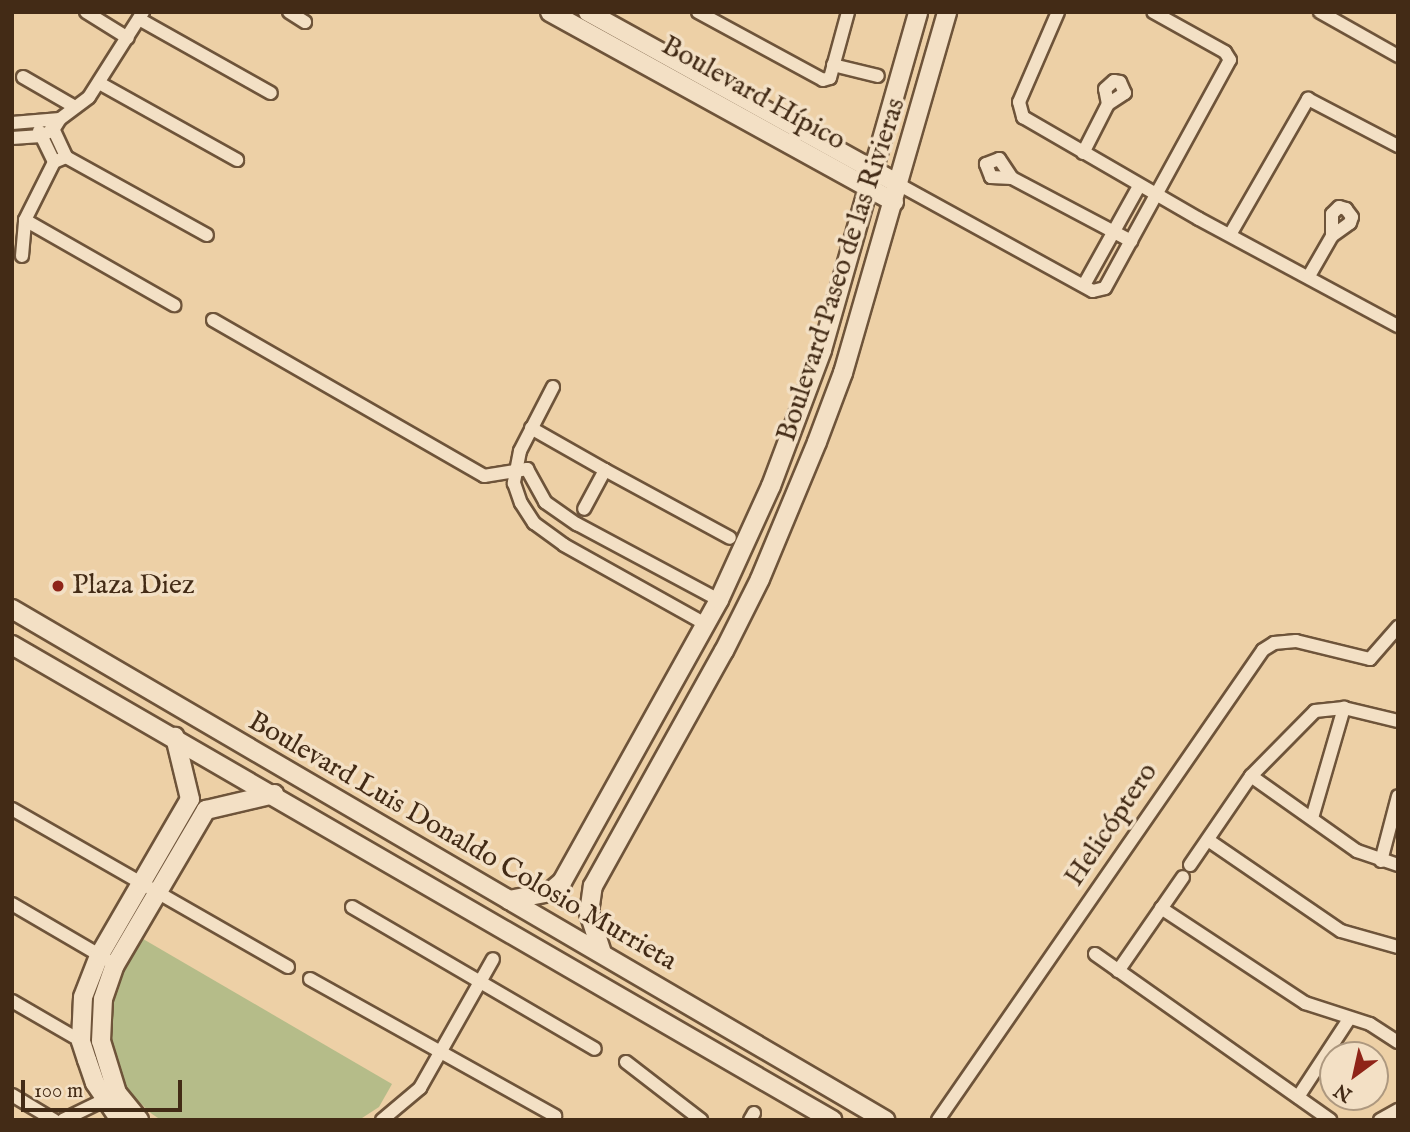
<!DOCTYPE html>
<meta charset="utf-8">
<style>
body{margin:0}
#map{position:relative;width:1410px;height:1132px;overflow:hidden;background:#edd0a6;font-family:"IM FELL English",serif}
div>[style]{position:absolute}
[style*='--x']{left:calc(var(--x)*1px);top:calc(var(--y)*1px);width:calc(var(--w)*1px);rotate:calc(var(--a)*1deg)}
.green>*{inset:0;background:#b5bc89}
.roads{filter:drop-shadow(2px 0 #6e543a) drop-shadow(-2px 0 #6e543a) drop-shadow(0 2px #6e543a) drop-shadow(0 -2px #6e543a)}
.street>*{height:12px;margin:-6px;padding:0 6px;transform-origin:6px;border-radius:6px;background:#f3e0c5}
.secondary>*{height:18px;margin:-9px;padding:0 9px;transform-origin:9px;border-radius:9px;background:#f3e0c5}
.dots>*{width:19px;height:19px;translate:-50% -50%;box-sizing:border-box;border:4px solid #f3e0c5;border-radius:50%}
span{translate:-50% -50%;white-space:nowrap;text-align:center;line-height:1.15;-webkit-text-stroke:7px #f3e0c5;paint-order:stroke}
.street-label{font-size:28px;color:#432b16}
.poi-label{font-size:28px;color:#432b16}
.left{translate:0 -50%;text-align:left}
.frame{position:absolute;inset:0;border:14px solid #432b16;pointer-events:none}
.north{position:absolute;left:1319px;top:1041px;width:70px;height:70px;box-sizing:border-box;background:#f3e0c5;border:2px solid #ad987f;border-radius:50%;rotate:213deg;font-size:19px;font-weight:700;line-height:28px;text-align:center;color:#432b16}
.north::after{content:'';display:block;margin:auto;width:24px;height:32px;background:#8f2418;clip-path:polygon(50% 0,100% 100%,50% 72%,0 100%)}
.scale{position:absolute;left:21px;top:1080px;width:161px;height:32px;box-sizing:border-box;border:4px solid #432b16;border-top:0;padding-left:9px;font-size:21px;line-height:24px;white-space:nowrap;color:#432b16;-webkit-text-stroke:5px #f3e0c5;paint-order:stroke}
</style>
<div id="map">
<div class="green">
<div style="clip-path:polygon(138px 936px,392px 1084px,379px 1107px,359px 1120px,161px 1120px,152px 1114px,121px 1085px,105px 1033px,116px 975px)"></div>
</div>
<div class="roads">
<div class="street">
<div style="--x:86;--y:12;--w:49;--a:31.8"></div>
<div style="--x:289;--y:12;--w:19;--a:32"></div>
<div style="--x:698;--y:12;--w:142;--a:28.5"></div>
<div style="--x:823;--y:80;--w:7;--a:-16"></div>
<div style="--x:830;--y:78;--w:68;--a:-74.7"></div>
<div style="--x:1058;--y:12;--w:98;--a:113.4"></div>
<div style="--x:1019;--y:102;--w:16;--a:75"></div>
<div style="--x:1023;--y:117;--w:203;--a:30.1"></div>
<div style="--x:1199;--y:219;--w:226;--a:28.3"></div>
<div style="--x:1320;--y:12;--w:90;--a:29.4"></div>
<div style="--x:139;--y:19;--w:151;--a:29.3"></div>
<div style="--x:833;--y:65;--w:46;--a:13.7"></div>
<div style="--x:23;--y:77;--w:60;--a:30"></div>
<div style="--x:101;--y:84;--w:156;--a:29.2"></div>
<div style="--x:50;--y:122;--w:38;--a:65"></div>
<div style="--x:12;--y:123;--w:48;--a:-4.8"></div>
<div style="--x:39;--y:131;--w:34;--a:64"></div>
<div style="--x:12;--y:138;--w:29;--a:-4"></div>
<div style="--x:41;--y:136;--w:13;--a:-27"></div>
<div style="--x:53;--y:130;--w:13;--a:-58"></div>
<div style="--x:60;--y:119;--w:36;--a:-37"></div>
<div style="--x:89;--y:97;--w:101;--a:-57.6"></div>
<div style="--x:1083;--y:153;--w:55;--a:-63"></div>
<div style="--x:1108;--y:104;--w:15;--a:-101"></div>
<div style="--x:1105;--y:89;--w:12;--a:-42"></div>
<div style="--x:1114;--y:81;--w:6;--a:9"></div>
<div style="--x:1120;--y:82;--w:12;--a:66"></div>
<div style="--x:1125;--y:93;--w:20;--a:147"></div>
<div style="--x:66;--y:157;--w:161;--a:29"></div>
<div style="--x:1012;--y:178;--w:23;--a:-124"></div>
<div style="--x:999;--y:159;--w:14;--a:159"></div>
<div style="--x:986;--y:164;--w:14;--a:69"></div>
<div style="--x:991;--y:177;--w:21;--a:3"></div>
<div style="--x:1012;--y:178;--w:135;--a:27.9"></div>
<div style="--x:898;--y:184;--w:222;--a:28.8"></div>
<div style="--x:1093;--y:291;--w:12;--a:-14"></div>
<div style="--x:1105;--y:288;--w:260;--a:-61.3"></div>
<div style="--x:1230;--y:60;--w:9;--a:-122"></div>
<div style="--x:1225;--y:52;--w:82;--a:-150.9"></div>
<div style="--x:25;--y:220;--w:172;--a:29.7"></div>
<div style="--x:1231;--y:233;--w:155;--a:-60.1"></div>
<div style="--x:1308;--y:99;--w:102;--a:27.6"></div>
<div style="--x:22;--y:256;--w:36;--a:-85"></div>
<div style="--x:25;--y:220;--w:65;--a:-63.4"></div>
<div style="--x:54;--y:162;--w:13;--a:-23"></div>
<div style="--x:1309;--y:276;--w:46;--a:-60.1"></div>
<div style="--x:1332;--y:236;--w:22;--a:-36"></div>
<div style="--x:1350;--y:223;--w:6;--a:-72"></div>
<div style="--x:1352;--y:217;--w:10;--a:-127"></div>
<div style="--x:1346;--y:209;--w:7;--a:-164"></div>
<div style="--x:1339;--y:207;--w:10;--a:135"></div>
<div style="--x:1332;--y:214;--w:22;--a:90"></div>
<div style="--x:1084;--y:285;--w:113;--a:-60.9"></div>
<div style="--x:213;--y:320;--w:313;--a:29.9"></div>
<div style="--x:484;--y:476;--w:44;--a:-9.2"></div>
<div style="--x:527;--y:469;--w:38;--a:61"></div>
<div style="--x:545;--y:502;--w:39;--a:35"></div>
<div style="--x:577;--y:524;--w:161;--a:28.2"></div>
<div style="--x:553;--y:387;--w:72;--a:117.3"></div>
<div style="--x:520;--y:451;--w:33;--a:101"></div>
<div style="--x:514;--y:483;--w:21;--a:71"></div>
<div style="--x:521;--y:503;--w:24;--a:57"></div>
<div style="--x:534;--y:523;--w:37;--a:36"></div>
<div style="--x:564;--y:545;--w:164;--a:29.2"></div>
<div style="--x:531;--y:428;--w:85;--a:29.6"></div>
<div style="--x:605;--y:470;--w:44;--a:118.3"></div>
<div style="--x:605;--y:470;--w:142;--a:28.5"></div>
<div style="--x:1251;--y:776;--w:130;--a:35.3"></div>
<div style="--x:1357;--y:851;--w:43;--a:18.9"></div>
<div style="--x:12;--y:809;--w:318;--a:29.8"></div>
<div style="--x:1312;--y:818;--w:115;--a:-73.8"></div>
<div style="--x:1208;--y:840;--w:161;--a:34.4"></div>
<div style="--x:1341;--y:931;--w:59;--a:15.7"></div>
<div style="--x:1381;--y:861;--w:67;--a:-75.3"></div>
<div style="--x:1190;--y:865;--w:108;--a:-55.6"></div>
<div style="--x:1251;--y:776;--w:91;--a:-45.4"></div>
<div style="--x:1315;--y:711;--w:29;--a:-6"></div>
<div style="--x:1344;--y:708;--w:56;--a:13.5"></div>
<div style="--x:12;--y:904;--w:109;--a:30.3"></div>
<div style="--x:352;--y:907;--w:281;--a:30.3"></div>
<div style="--x:1161;--y:908;--w:173;--a:33.4"></div>
<div style="--x:1305;--y:1003;--w:68;--a:17.9"></div>
<div style="--x:1370;--y:1024;--w:33;--a:33"></div>
<div style="--x:1095;--y:954;--w:288;--a:35.2"></div>
<div style="--x:1118;--y:971;--w:114;--a:-55.3"></div>
<div style="--x:310;--y:979;--w:281;--a:29.2"></div>
<div style="--x:12;--y:1001;--w:80;--a:30.1"></div>
<div style="--x:626;--y:1062;--w:95;--a:37.7"></div>
<div style="--x:12;--y:1095;--w:49;--a:30.8"></div>
<div style="--x:1298;--y:1097;--w:93;--a:-56.8"></div>
<div style="--x:63;--y:1120;--w:52;--a:-26.1"></div>
<div style="--x:382;--y:1120;--w:50;--a:-40.1"></div>
<div style="--x:420;--y:1088;--w:148;--a:-60.5"></div>
<div style="--x:750;--y:1120;--w:8;--a:-60"></div>
<div style="--x:938;--y:1120;--w:571;--a:-55.34"></div>
<div style="--x:1263;--y:650;--w:13;--a:-32"></div>
<div style="--x:1274;--y:643;--w:22;--a:-5"></div>
<div style="--x:1296;--y:641;--w:76;--a:13.7"></div>
<div style="--x:1370;--y:659;--w:43;--a:-48.8"></div>
<div style="--x:1380;--y:1120;--w:21;--a:-29"></div>
</div>
<div class="secondary">
<div style="--x:550;--y:12;--w:393;--a:28.9"></div>
<div style="--x:588;--y:12;--w:355;--a:29"></div>
<div style="--x:12;--y:609;--w:1012;--a:30.34"></div>
<div style="--x:12;--y:645;--w:948;--a:30.08"></div>
<div style="--x:509;--y:900;--w:42;--a:-11"></div>
<div style="--x:550;--y:892;--w:16;--a:-40"></div>
<div style="--x:562;--y:882;--w:323;--a:-60.9"></div>
<div style="--x:719;--y:600;--w:125;--a:-65.5"></div>
<div style="--x:771;--y:486;--w:145;--a:-69.4"></div>
<div style="--x:822;--y:350;--w:351;--a:-74.1"></div>
<div style="--x:602;--y:953;--w:42;--a:-108"></div>
<div style="--x:589;--y:913;--w:27;--a:-82"></div>
<div style="--x:593;--y:886;--w:269;--a:-60.9"></div>
<div style="--x:724;--y:651;--w:80;--a:-63.4"></div>
<div style="--x:760;--y:579;--w:148;--a:-67.4"></div>
<div style="--x:817;--y:442;--w:74;--a:-69.4"></div>
<div style="--x:843;--y:373;--w:376;--a:-73.9"></div>
<div style="--x:120;--y:1120;--w:45;--a:-124"></div>
<div style="--x:95;--y:1083;--w:24;--a:-109"></div>
<div style="--x:87;--y:1060;--w:20;--a:-108"></div>
<div style="--x:81;--y:1041;--w:44;--a:-87.4"></div>
<div style="--x:83;--y:997;--w:44;--a:-68.7"></div>
<div style="--x:99;--y:956;--w:181;--a:-59.9"></div>
<div style="--x:190;--y:799;--w:64;--a:-103.6"></div>
<div style="--x:139;--y:1120;--w:35;--a:-129"></div>
<div style="--x:117;--y:1093;--w:54;--a:-107.1"></div>
<div style="--x:101;--y:1041;--w:42;--a:-87.3"></div>
<div style="--x:103;--y:999;--w:36;--a:-71"></div>
<div style="--x:115;--y:965;--w:180;--a:-59.6"></div>
<div style="--x:206;--y:810;--w:70;--a:-13.2"></div>
</div>
</div>
<div class="dots">
<div style="left:58px;top:586px;background:#8f2418"></div>
</div>
<div class="street-label">
<span style="left:753px;top:94px;rotate:29deg">Boulevard Hípico</span>
<span style="left:842px;top:270px;rotate:-72deg">Boulevard Paseo de las Rivieras</span>
<span style="left:1112px;top:825px;rotate:-56deg">Helicóptero</span>
<span style="left:462px;top:842px;rotate:30deg">Boulevard Luis Donaldo Colosio Murrieta</span>
</div>
<div class="poi-label">
<span class="left" style="left:72px;top:586px">Plaza Diez</span>
</div>
<div class="frame"></div>
<div class="north">N</div>
<div class="scale">100 m</div>
</div>
